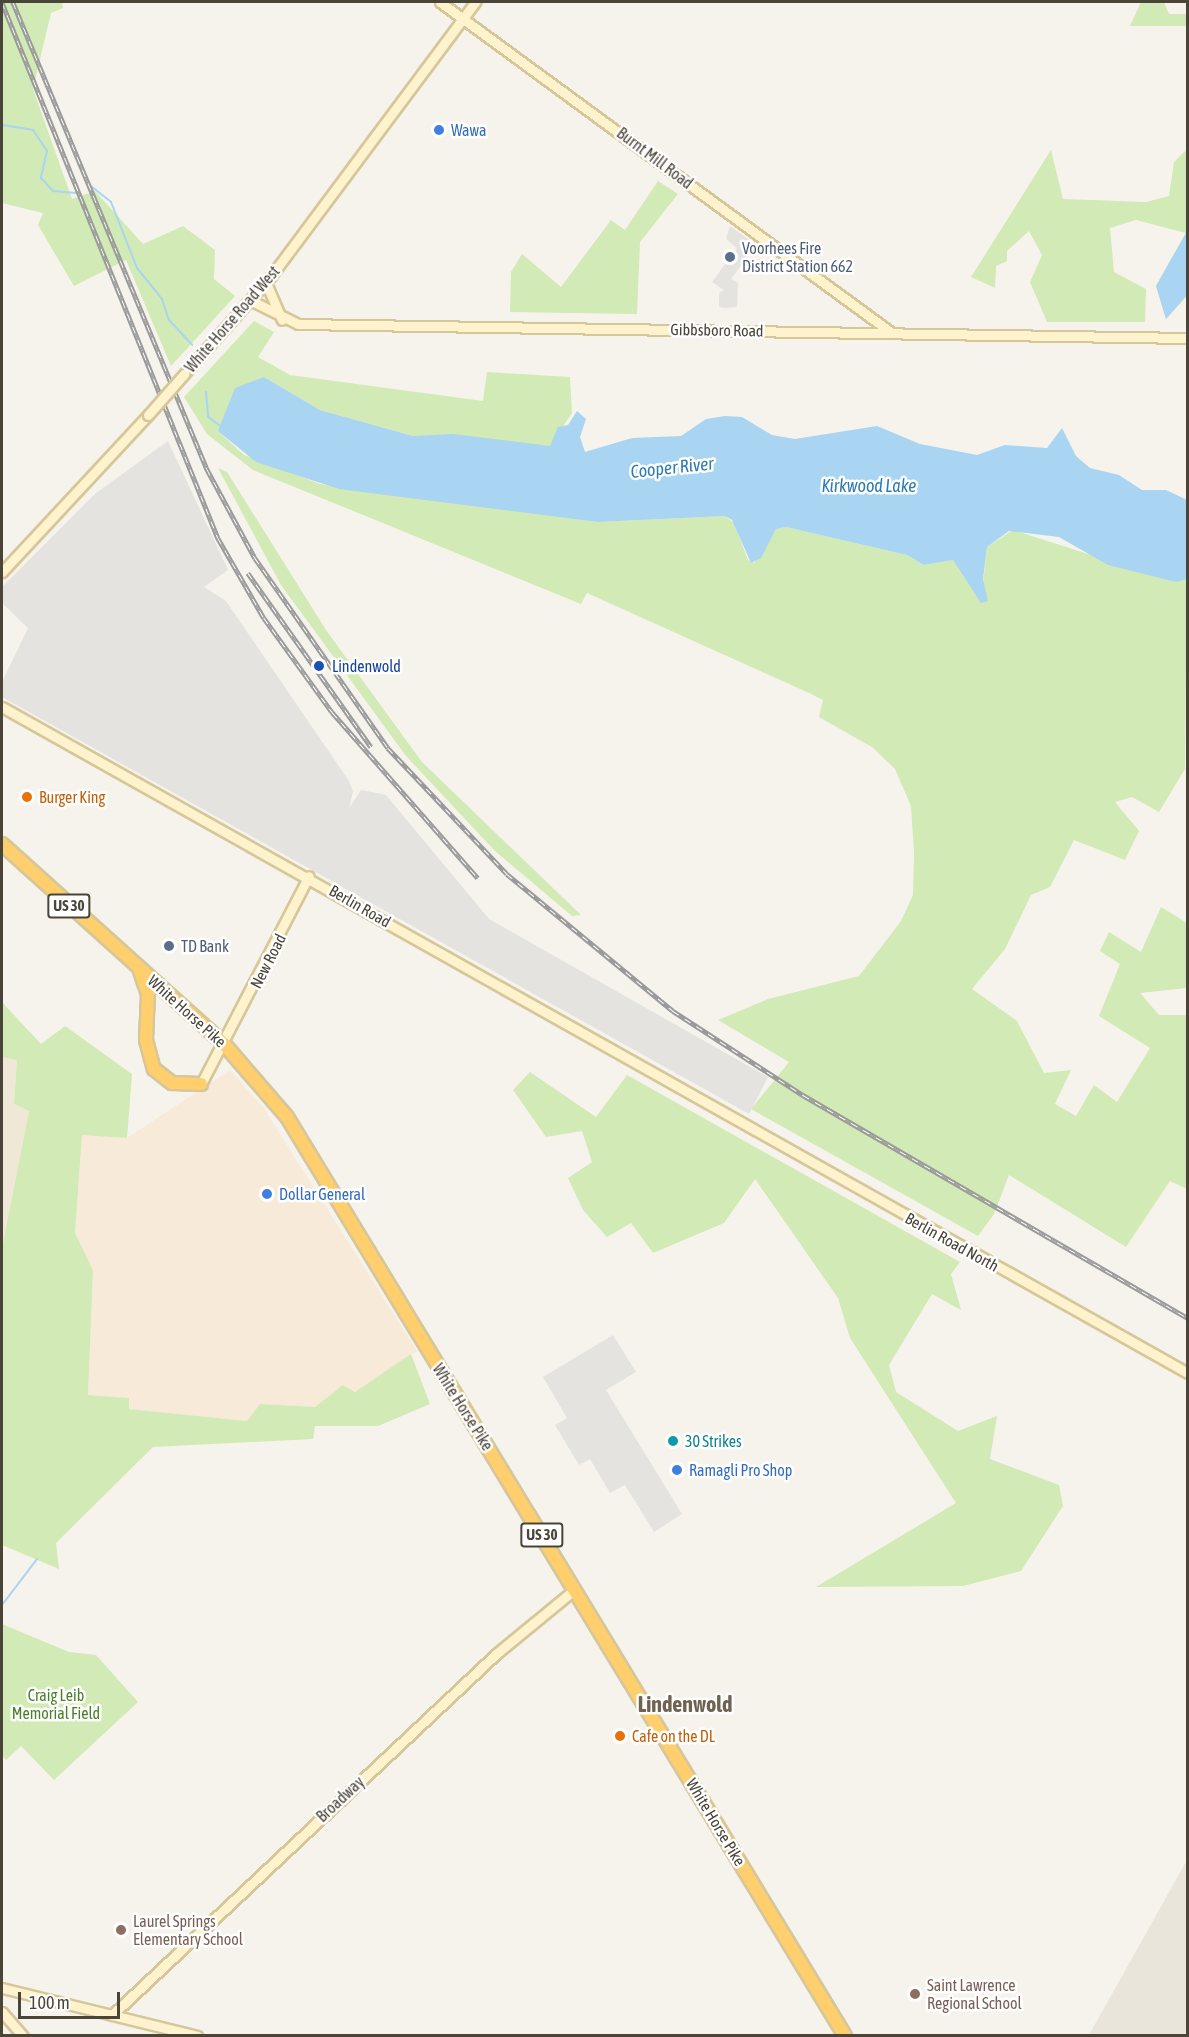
<!DOCTYPE html>
<style>
body{margin:0}
#map{position:relative;width:1189px;height:2037px;overflow:hidden;background:#f6f3ec;font-family:"Asap Condensed",sans-serif}
div>[style]{position:absolute}
[style*='--x']{left:calc(var(--x)*1px);top:calc(var(--y)*1px);width:calc(var(--w)*1px);rotate:calc(var(--a)*1deg)}
.residential>*{inset:0;background:#eae5da}
.commercial>*{inset:0;background:#f7ead8}
.education>*{inset:0;background:#efe8d6}
.green>*{inset:0;background:#d2eab5}
.parking>*{inset:0;background:#e5e3e0}
.water>*{inset:0;background:#a9d4f2}
.stream>*{height:2px;margin:-1px;padding:0 1px;transform-origin:1px;border-radius:1px;background:#a9d4f2}
.roads{filter:drop-shadow(2px 0 #d6c79b) drop-shadow(-2px 0 #d6c79b) drop-shadow(0 2px #d6c79b) drop-shadow(0 -2px #d6c79b)}
.secondary>*{height:9px;margin:-4.5px;padding:0 4.5px;transform-origin:4.5px;border-radius:4.5px;background:#fff3cd}
.highway>*{height:12px;margin:-6px;padding:0 6px;transform-origin:6px;border-radius:6px;background:#ffcf6e}
.rail>*{height:4.5px;margin-top:-2.25px;transform-origin:0;background:repeating-linear-gradient(90deg,#fff 0 7px,#9a9a9a 0 14px);box-sizing:border-box;border-block:2px solid #9a9a9a}
.bridges{filter:drop-shadow(2px 0 #d6c79b) drop-shadow(-2px 0 #d6c79b) drop-shadow(0 2px #d6c79b) drop-shadow(0 -2px #d6c79b)}
.secondary-bridge>*{height:9px;margin:-4.5px;padding:0 4.5px;transform-origin:4.5px;border-radius:4.5px;background:#fff3cd}
.dots>*{width:16px;height:16px;translate:-50% -50%;box-sizing:border-box;border:3px solid #fff;border-radius:50%}
span{translate:-50% -50%;white-space:nowrap;text-align:center;line-height:1.15;-webkit-text-stroke:5px #fff;paint-order:stroke}
.shield-label span{padding:2px 4px;background:#fff;border:2px solid;border-radius:4px;-webkit-text-stroke-width:0}
.shield-label{font-size:15px;color:#4b4439;font-weight:700}
.shop-label{font-size:16px;color:#366cbe}
.left{translate:0 -50%;text-align:left}
.street-label{font-size:16px;color:#4b4439}
.service-label{font-size:16px;color:#4e5e75}
.transit-label{font-size:16px;color:#164399}
.food-label{font-size:16px;color:#c56008}
.culture-label{font-size:16px;color:#0d838f}
.park-label{font-size:16px;color:#4a7f2a}
.education-label{font-size:16px;color:#785e54}
.water-label{font-size:18px;color:#2e7ab2;font-style:italic}
.district-label{font-size:22px;color:#6e6250;font-weight:700}
.frame{position:absolute;inset:0;border:3px solid #4b4439;pointer-events:none}
.scale{position:absolute;left:18px;top:1992px;width:102px;height:27px;box-sizing:border-box;border:3px solid #4b4439;border-top:0;padding-left:8px;font-size:18px;line-height:21px;white-space:nowrap;color:#4b4439;-webkit-text-stroke:4px #fff;paint-order:stroke}
</style>
<div id="map">
<div class="residential">
<div style="clip-path:polygon(1187px 1860px,1187px 2035px,1089px 2035px)"></div>
</div>
<div class="commercial">
<div style="clip-path:polygon(230px 1070px,263px 1107px,417px 1351px,355px 1392px,343px 1385px,315px 1407px,260px 1404px,247px 1421px,129px 1409px,129px 1398px,88px 1395px,93px 1270px,75px 1233px,82px 1134px,127px 1138px)"></div>
</div>
<div class="education">
<div style="clip-path:polygon(2px 1057px,17px 1060px,14px 1104px,29px 1111px,2px 1248px)"></div>
</div>
<div class="green">
<div style="clip-path:polygon(2px 2px,62px 2px,63px 8px,51px 13px,33px 89px,72px 199px,95px 191px,143px 244px,183px 226px,215px 250px,214px 279px,235px 296px,171px 366px,126px 260px,74px 286px,38px 225px,43px 213px,2px 203px)"></div>
<div style="clip-path:polygon(1141px 2px,1164px 2px,1169px 14px,1187px 14px,1187px 26px,1130px 26px)"></div>
<div style="clip-path:polygon(1187px 149px,1187px 296px,1166px 319px,1156px 286px,1186px 233px,1136px 220px,1110px 228px,1114px 272px,1146px 289px,1145px 322px,1047px 322px,1030px 282px,1042px 255px,1029px 231px,1007px 251px,1007px 261px,996px 266px,995px 288px,971px 277px,1051px 150px,1063px 199px,1146px 202px,1169px 196px,1174px 162px)"></div>
<div style="clip-path:polygon(658px 181px,678px 194px,640px 242px,637px 314px,510px 312px,511px 272px,522px 254px,561px 287px,611px 220px,625px 230px)"></div>
<div style="clip-path:polygon(254px 321px,274px 332px,258px 357px,290px 375px,483px 401px,487px 372px,570px 377px,572px 413px,550px 446px,413px 436px,320px 410px,264px 377px,218px 431px,244px 455px,320px 484px,598px 522px,725px 516px,734px 523px,748px 560px,754px 563px,776px 529px,786px 527px,907px 555px,924px 565px,953px 560px,981px 602px,987px 547px,1013px 530px,1176px 582px,1187px 577px,1185px 769px,1159px 812px,1132px 797px,1115px 802px,1139px 831px,1125px 860px,1074px 840px,1050px 887px,1031px 895px,1005px 949px,972px 989px,1017px 1021px,1044px 1073px,1071px 1070px,1055px 1104px,1076px 1116px,1094px 1085px,1117px 1102px,1150px 1048px,1099px 1016px,1120px 964px,1100px 951px,1109px 932px,1141px 952px,1161px 907px,1187px 923px,1187px 988px,1140px 993px,1159px 1015px,1187px 1015px,1187px 1189px,1170px 1181px,1126px 1247px,1009px 1175px,994px 1214px,978px 1236px,751px 1109px,789px 1062px,718px 1020px,768px 999px,859px 976px,901px 921px,913px 895px,914px 852px,911px 806px,895px 769px,872px 747px,819px 717px,823px 700px,809px 693px,587px 593px,581px 604px,253px 470px,207px 434px,184px 397px)"></div>
<div style="clip-path:polygon(218px 468px,227px 472px,326px 630px,422px 762px,581px 915px,572px 916px,495px 851px,406px 756px,281px 585px)"></div>
<div style="clip-path:polygon(2px 1002px,41px 1044px,65px 1026px,132px 1074px,127px 1138px,82px 1135px,75px 1233px,93px 1270px,88px 1395px,129px 1398px,129px 1409px,247px 1421px,260px 1404px,315px 1407px,343px 1385px,355px 1392px,411px 1354px,430px 1404px,378px 1426px,315px 1426px,313px 1439px,153px 1447px,56px 1543px,59px 1569px,2px 1545px,2px 1248px,29px 1111px,14px 1104px,17px 1060px,2px 1057px)"></div>
<div style="clip-path:polygon(530px 1072px,596px 1117px,627px 1075px,960px 1262px,951px 1274px,961px 1310px,932px 1294px,889px 1365px,896px 1392px,958px 1431px,997px 1416px,990px 1459px,1059px 1485px,1063px 1506px,1021px 1571px,963px 1586px,816px 1587px,956px 1503px,850px 1338px,838px 1298px,755px 1179px,724px 1223px,653px 1253px,631px 1223px,607px 1237px,583px 1210px,568px 1178px,592px 1162px,582px 1131px,546px 1137px,513px 1090px)"></div>
<div style="clip-path:polygon(2px 1624px,69px 1652px,96px 1655px,138px 1702px,54px 1780px,21px 1746px,6px 1760px,2px 1755px)"></div>
</div>
<div class="parking">
<div style="clip-path:polygon(730px 226px,756px 245px,731px 279px,738px 283px,737px 307px,725px 308px,719px 307px,719px 293px,724px 290px,712px 282px,737px 248px,726px 239px)"></div>
<div style="clip-path:polygon(168px 441px,228px 570px,204px 587px,226px 601px,349px 781px,353px 792px,349px 808px,361px 790px,386px 795px,489px 919px,768px 1077px,749px 1114px,2px 697px,2px 682px,28px 628px,2px 603px,2px 587px,96px 493px)"></div>
<div style="clip-path:polygon(613px 1335px,636px 1372px,606px 1390px,682px 1514px,654px 1532px,625px 1485px,610px 1493px,590px 1459px,579px 1465px,555px 1425px,567px 1418px,543px 1377px)"></div>
</div>
<div class="water">
<div style="clip-path:polygon(1187px 231px,1187px 295px,1166px 319px,1156px 286px)"></div>
<div style="clip-path:polygon(264px 377px,320px 410px,413px 436px,453px 434px,550px 446px,558px 427px,568px 425px,577px 411px,586px 419px,580px 437px,585px 452px,632px 438px,681px 436px,706px 419px,725px 416px,742px 417px,772px 435px,795px 439px,877px 426px,920px 444px,977px 455px,1005px 445px,1047px 448px,1062px 428px,1076px 456px,1090px 468px,1119px 475px,1142px 490px,1166px 490px,1187px 500px,1187px 579px,1176px 582px,1108px 565px,1059px 537px,1009px 531px,987px 547px,983px 579px,988px 601px,981px 603px,953px 560px,924px 565px,907px 555px,786px 527px,776px 529px,761px 558px,751px 563px,732px 520px,725px 516px,598px 522px,339px 489px,256px 462px,218px 431px,235px 388px)"></div>
</div>
<div class="stream">
<div style="--x:2;--y:125;--w:31;--a:9"></div>
<div style="--x:33;--y:130;--w:25;--a:56"></div>
<div style="--x:47;--y:151;--w:28;--a:103"></div>
<div style="--x:41;--y:178;--w:18;--a:47"></div>
<div style="--x:53;--y:191;--w:23;--a:5"></div>
<div style="--x:92;--y:187;--w:24;--a:38"></div>
<div style="--x:111;--y:202;--w:71;--a:68.5"></div>
<div style="--x:137;--y:268;--w:40;--a:51"></div>
<div style="--x:162;--y:299;--w:22;--a:72"></div>
<div style="--x:169;--y:320;--w:34;--a:47"></div>
<div style="--x:206;--y:392;--w:25;--a:85"></div>
<div style="--x:208;--y:417;--w:17;--a:36"></div>
<div style="--x:2;--y:1605;--w:58;--a:-52.7"></div>
</div>
<div class="roads">
<div class="secondary">
<div style="--x:440;--y:2;--w:560;--a:36.22"></div>
<div style="--x:266;--y:283;--w:40;--a:66.6"></div>
<div style="--x:252;--y:301;--w:51;--a:26.6"></div>
<div style="--x:298;--y:324;--w:890;--a:0.9"></div>
<div style="--x:184;--y:374;--w:131;--a:-48.4"></div>
<div style="--x:271;--y:276;--w:342;--a:-53.3"></div>
<div style="--x:2;--y:572;--w:214;--a:-47.1"></div>
<div style="--x:2;--y:707;--w:1360;--a:29.32"></div>
<div style="--x:201;--y:1084;--w:234;--a:-62.6"></div>
<div style="--x:2;--y:1988;--w:201;--a:13.8"></div>
<div style="--x:2;--y:2012;--w:32;--a:49"></div>
<div style="--x:112;--y:2015;--w:527;--a:-43.23"></div>
<div style="--x:496;--y:1654;--w:102;--a:-39.4"></div>
</div>
<div class="highway">
<div style="--x:2;--y:844;--w:299;--a:42"></div>
<div style="--x:224;--y:1044;--w:96;--a:49.2"></div>
<div style="--x:287;--y:1117;--w:1075;--a:58.73"></div>
<div style="--x:140;--y:971;--w:24;--a:71"></div>
<div style="--x:148;--y:994;--w:46;--a:92.5"></div>
<div style="--x:146;--y:1040;--w:30;--a:75"></div>
<div style="--x:154;--y:1069;--w:23;--a:38"></div>
<div style="--x:172;--y:1083;--w:29;--a:2"></div>
</div>
</div>
<div class="rail">
<div style="--x:2;--y:2;--w:578;--a:68.05"></div>
<div style="--x:218;--y:538;--w:92;--a:60.1"></div>
<div style="--x:264;--y:618;--w:116;--a:54.1"></div>
<div style="--x:332;--y:712;--w:221;--a:48.7"></div>
<div style="--x:13;--y:2;--w:506;--a:67.44"></div>
<div style="--x:207;--y:469;--w:101;--a:61.7"></div>
<div style="--x:255;--y:558;--w:232;--a:55"></div>
<div style="--x:388;--y:748;--w:173;--a:46.6"></div>
<div style="--x:507;--y:874;--w:215;--a:39.5"></div>
<div style="--x:673;--y:1011;--w:155;--a:32.9"></div>
<div style="--x:803;--y:1095;--w:445;--a:30.1"></div>
<div style="--x:248;--y:573;--w:213;--a:54.7"></div>
</div>
<div class="bridges">
<div class="secondary-bridge">
<div style="--x:148;--y:415;--w:55;--a:-48.7"></div>
</div>
</div>
<div class="dots">
<div style="left:439px;top:130px;background:#3f7fe0"></div>
<div style="left:730px;top:257px;background:#5c6f8a"></div>
<div style="left:319px;top:666px;background:#1a4fb4"></div>
<div style="left:27px;top:797px;background:#e8710a"></div>
<div style="left:169px;top:946px;background:#5c6f8a"></div>
<div style="left:267px;top:1194px;background:#3f7fe0"></div>
<div style="left:673px;top:1441px;background:#0f9aa8"></div>
<div style="left:677px;top:1470px;background:#3f7fe0"></div>
<div style="left:620px;top:1736px;background:#e8710a"></div>
<div style="left:121px;top:1930px;background:#8d6e63"></div>
<div style="left:915px;top:1994px;background:#8d6e63"></div>
</div>
<div class="shield-label">
<span style="left:69px;top:906px">US 30</span>
<span style="left:542px;top:1535px">US 30</span>
</div>
<div class="shop-label">
<span class="left" style="left:451px;top:130px">Wawa</span>
<span class="left" style="left:279px;top:1194px">Dollar General</span>
<span class="left" style="left:689px;top:1470px">Ramagli Pro Shop</span>
</div>
<div class="street-label">
<span style="left:655px;top:158px;rotate:37deg">Burnt Mill Road</span>
<span style="left:232px;top:319px;rotate:-49deg">White Horse Road West</span>
<span style="left:717px;top:330px;rotate:1deg">Gibbsboro Road</span>
<span style="left:360px;top:906px;rotate:30deg">Berlin Road</span>
<span style="left:268px;top:961px;rotate:-63deg">New Road</span>
<span style="left:187px;top:1011px;rotate:42deg">White Horse Pike</span>
<span style="left:952px;top:1242px;rotate:29deg">Berlin Road North</span>
<span style="left:463px;top:1407px;rotate:58deg">White Horse Pike</span>
<span style="left:340px;top:1799px;rotate:-43deg">Broadway</span>
<span style="left:716px;top:1822px;rotate:59deg">White Horse Pike</span>
</div>
<div class="service-label">
<span class="left" style="left:742px;top:257px">Voorhees Fire<br>District Station 662</span>
<span class="left" style="left:181px;top:946px">TD Bank</span>
</div>
<div class="transit-label">
<span class="left" style="left:332px;top:666px">Lindenwold</span>
</div>
<div class="food-label">
<span class="left" style="left:39px;top:797px">Burger King</span>
<span class="left" style="left:632px;top:1736px">Cafe on the DL</span>
</div>
<div class="culture-label">
<span class="left" style="left:685px;top:1441px">30 Strikes</span>
</div>
<div class="park-label">
<span style="left:56px;top:1704px">Craig Leib<br>Memorial Field</span>
</div>
<div class="education-label">
<span class="left" style="left:133px;top:1930px">Laurel Springs<br>Elementary School</span>
<span class="left" style="left:927px;top:1994px">Saint Lawrence<br>Regional School</span>
</div>
<div class="water-label">
<span style="left:672px;top:468px;rotate:-6deg">Cooper River</span>
<span style="left:869px;top:486px">Kirkwood Lake</span>
</div>
<div class="district-label">
<span style="left:685px;top:1705px">Lindenwold</span>
</div>
<div class="frame"></div>
<div class="scale">100 m</div>
</div>
